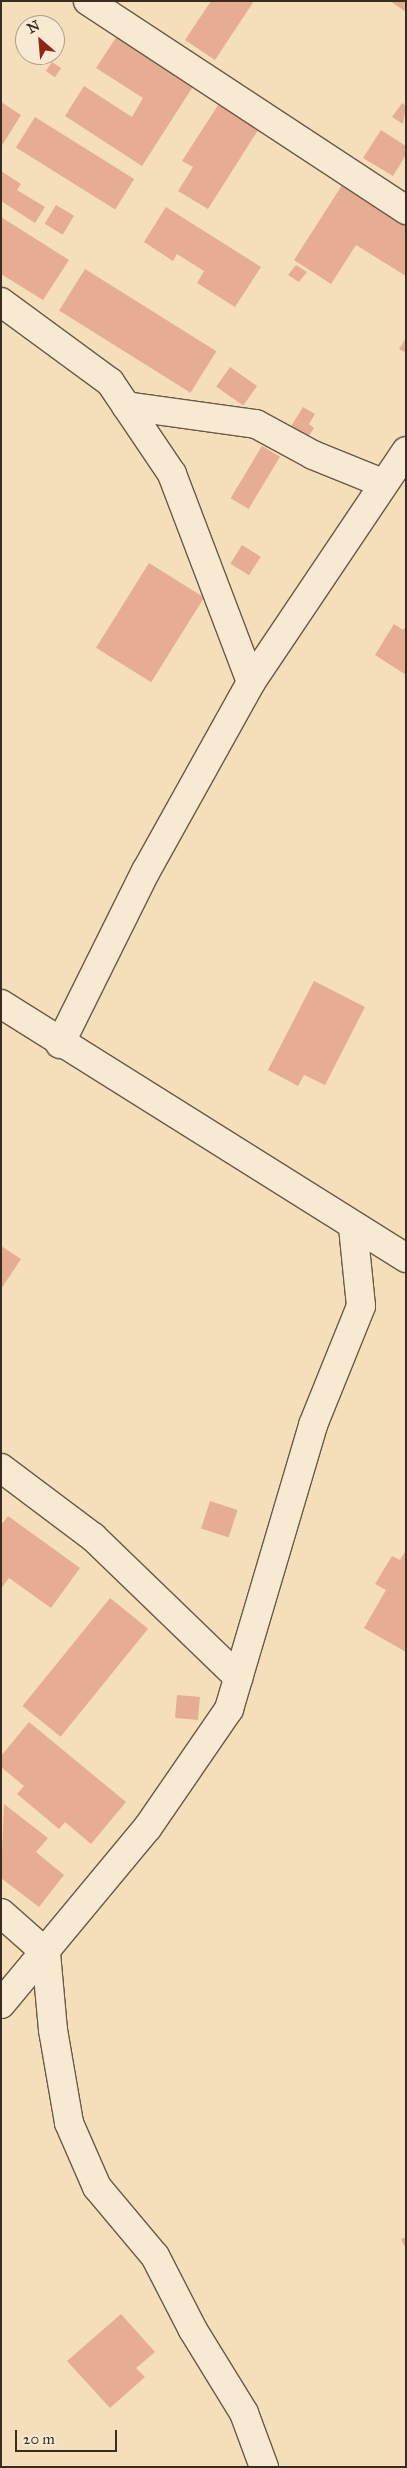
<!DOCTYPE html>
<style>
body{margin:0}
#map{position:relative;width:407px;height:2468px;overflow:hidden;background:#f4dfba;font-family:"IM FELL Great Primer",serif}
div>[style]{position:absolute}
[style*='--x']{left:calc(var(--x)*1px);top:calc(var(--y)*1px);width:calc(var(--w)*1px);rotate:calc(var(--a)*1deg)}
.building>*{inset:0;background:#e6ad93;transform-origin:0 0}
.roads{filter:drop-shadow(1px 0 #685a48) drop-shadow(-1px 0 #685a48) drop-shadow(0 1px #685a48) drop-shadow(0 -1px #685a48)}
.minor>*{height:28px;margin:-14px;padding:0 14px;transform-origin:14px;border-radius:14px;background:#f8ead2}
span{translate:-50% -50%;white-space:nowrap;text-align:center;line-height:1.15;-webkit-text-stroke:4.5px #f8ead2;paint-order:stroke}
.frame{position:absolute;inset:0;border:2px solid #392d22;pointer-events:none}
.north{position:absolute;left:15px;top:15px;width:50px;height:50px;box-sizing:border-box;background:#f8ead2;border:1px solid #ac9e8c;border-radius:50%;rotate:333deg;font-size:14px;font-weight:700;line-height:20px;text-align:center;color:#392d22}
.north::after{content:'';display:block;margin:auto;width:18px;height:22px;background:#8f2418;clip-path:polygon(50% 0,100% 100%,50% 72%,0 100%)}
.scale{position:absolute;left:15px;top:2430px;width:102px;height:22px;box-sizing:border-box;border:2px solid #392d22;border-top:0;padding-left:6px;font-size:15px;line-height:18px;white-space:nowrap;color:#392d22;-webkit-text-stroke:4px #f8ead2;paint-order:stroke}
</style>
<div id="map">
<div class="building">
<div style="clip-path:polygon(211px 1px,254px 1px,215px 60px,185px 40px)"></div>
<div style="clip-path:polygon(390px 1px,406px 1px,406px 12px)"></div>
<div style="clip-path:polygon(117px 36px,194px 85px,142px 166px,65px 116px,84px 86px,132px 117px,143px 98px,96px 68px)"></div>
<div style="left:52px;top:62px;width:11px;height:11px;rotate:34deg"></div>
<div style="clip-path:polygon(1px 102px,21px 115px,1px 147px)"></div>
<div style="clip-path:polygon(220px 102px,260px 127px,208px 209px,178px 191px,193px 167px,182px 161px)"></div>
<div style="clip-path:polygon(402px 103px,406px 106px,403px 124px,392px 117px)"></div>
<div style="left:35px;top:117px;width:117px;height:36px;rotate:32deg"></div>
<div style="clip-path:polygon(381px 130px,406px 146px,406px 155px,393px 176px,363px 158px)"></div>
<div style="clip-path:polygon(1px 171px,21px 184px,17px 190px,45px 207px,35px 223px,1px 201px)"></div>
<div style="clip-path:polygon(344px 182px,406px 220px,406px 276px,356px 245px,331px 284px,294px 260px)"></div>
<div style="left:56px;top:205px;width:21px;height:22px;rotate:31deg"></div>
<div style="clip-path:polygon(166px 207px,261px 267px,235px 307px,197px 283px,204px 271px,177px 254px,173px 261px,144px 242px)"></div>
<div style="clip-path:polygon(1px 217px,69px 260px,43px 300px,1px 274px)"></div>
<div style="clip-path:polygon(296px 265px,307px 272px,299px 282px,288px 275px)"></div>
<div style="left:85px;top:269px;width:155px;height:49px;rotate:32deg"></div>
<div style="clip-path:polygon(406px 338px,406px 353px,399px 349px)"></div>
<div style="left:230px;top:367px;width:33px;height:24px;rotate:35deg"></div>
<div style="clip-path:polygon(303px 407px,315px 414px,309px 424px,314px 428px,304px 443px,290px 428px)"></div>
<div style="left:262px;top:446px;width:21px;height:61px;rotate:31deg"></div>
<div style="left:242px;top:545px;width:22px;height:22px;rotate:32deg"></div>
<div style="left:149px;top:563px;width:65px;height:100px;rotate:32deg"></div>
<div style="clip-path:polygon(394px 624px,403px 630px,406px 626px,406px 675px,375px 655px)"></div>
<div style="clip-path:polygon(314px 981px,365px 1007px,325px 1085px,304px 1075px,298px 1086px,268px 1070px)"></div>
<div style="clip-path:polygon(1px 1246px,21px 1259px,1px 1289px)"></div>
<div style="left:210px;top:1501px;width:29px;height:29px;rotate:18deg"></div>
<div style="clip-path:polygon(8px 1516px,80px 1568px,51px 1608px,9px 1578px,1px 1589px,1px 1525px)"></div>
<div style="clip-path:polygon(406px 1550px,406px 1652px,364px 1628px,386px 1590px,375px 1584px,392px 1556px,400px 1560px)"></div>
<div style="left:110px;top:1598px;width:49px;height:139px;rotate:39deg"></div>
<div style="left:177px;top:1695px;width:23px;height:23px;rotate:5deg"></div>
<div style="clip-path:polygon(29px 1722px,126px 1802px,91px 1844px,65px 1822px,59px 1829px,17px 1794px,24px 1786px,1px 1767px,1px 1756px)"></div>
<div style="clip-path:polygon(4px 1804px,48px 1838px,36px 1852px,64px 1875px,39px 1907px,1px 1878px)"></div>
<div style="clip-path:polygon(406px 2237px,406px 2249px,401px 2239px)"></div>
<div style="clip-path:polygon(121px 2314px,155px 2352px,136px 2368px,145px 2377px,110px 2408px,67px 2361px)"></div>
</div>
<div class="roads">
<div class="minor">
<div style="--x:88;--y:1;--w:381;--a:33.3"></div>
<div style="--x:1;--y:302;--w:135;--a:36.3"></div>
<div style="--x:110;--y:382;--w:111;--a:56"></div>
<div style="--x:172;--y:474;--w:222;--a:69.2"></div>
<div style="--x:126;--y:406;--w:131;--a:7.9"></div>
<div style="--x:256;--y:424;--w:65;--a:28.5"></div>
<div style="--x:313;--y:455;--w:74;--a:22.1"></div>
<div style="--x:1;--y:1004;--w:478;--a:32.1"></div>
<div style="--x:60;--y:1044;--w:193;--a:-63.6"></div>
<div style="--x:146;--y:871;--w:216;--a:-60.9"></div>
<div style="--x:251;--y:682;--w:278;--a:-56.1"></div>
<div style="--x:1;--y:1468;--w:115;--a:36.9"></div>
<div style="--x:93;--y:1537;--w:202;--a:44"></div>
<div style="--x:1;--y:1913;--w:60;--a:41.6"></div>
<div style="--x:46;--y:1953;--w:77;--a:84.8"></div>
<div style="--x:53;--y:2030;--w:94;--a:80.2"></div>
<div style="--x:69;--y:2123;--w:70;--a:66.4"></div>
<div style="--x:97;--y:2187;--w:90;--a:50"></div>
<div style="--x:155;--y:2256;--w:83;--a:62.8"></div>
<div style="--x:193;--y:2330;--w:97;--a:58.4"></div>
<div style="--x:244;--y:2413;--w:58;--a:69.7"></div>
<div style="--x:1;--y:2004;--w:230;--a:-50.3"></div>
<div style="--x:148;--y:1827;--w:143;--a:-55.5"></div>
<div style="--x:229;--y:1709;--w:296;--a:-73.5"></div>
<div style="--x:313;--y:1425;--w:128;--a:-68"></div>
<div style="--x:361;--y:1306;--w:79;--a:-95.8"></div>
</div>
</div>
<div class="frame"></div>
<div class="north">N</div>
<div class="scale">20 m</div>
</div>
